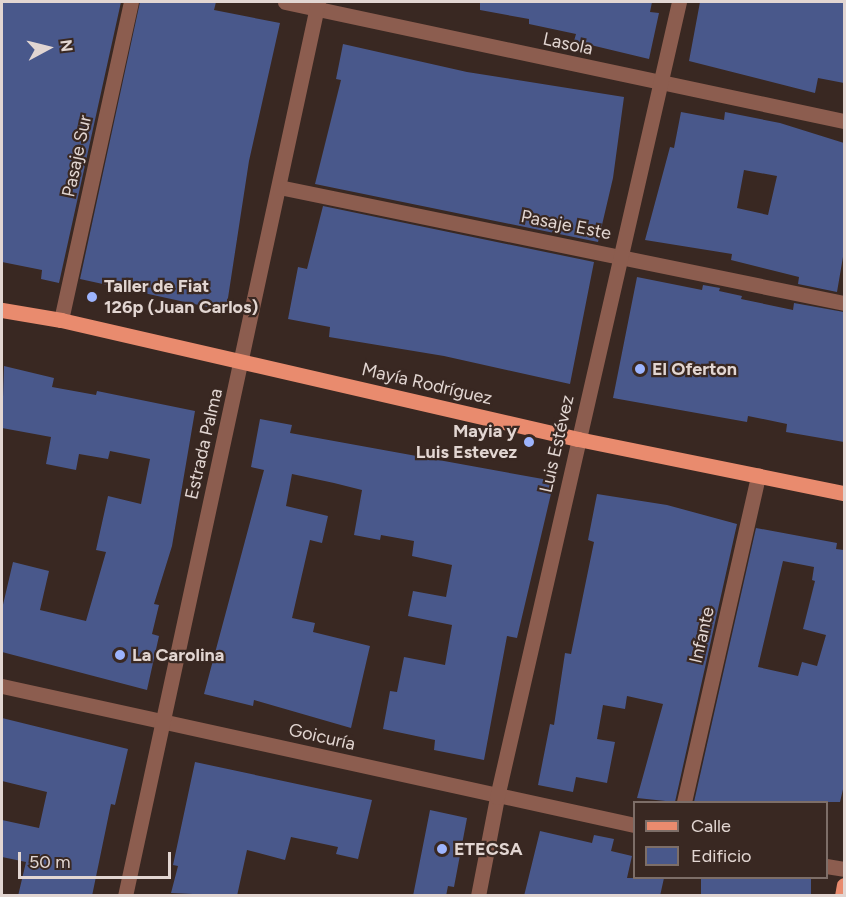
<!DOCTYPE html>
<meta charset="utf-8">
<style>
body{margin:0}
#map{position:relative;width:846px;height:897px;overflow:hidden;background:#392822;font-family:Figtree,sans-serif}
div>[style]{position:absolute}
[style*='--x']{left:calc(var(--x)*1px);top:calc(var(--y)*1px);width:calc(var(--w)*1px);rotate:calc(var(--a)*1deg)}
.building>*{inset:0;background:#49588b;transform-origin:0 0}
.minor>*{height:15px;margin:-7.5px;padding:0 7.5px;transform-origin:7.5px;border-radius:7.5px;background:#8c5d4f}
.major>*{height:15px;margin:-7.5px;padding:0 7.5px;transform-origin:7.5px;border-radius:7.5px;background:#e98b6e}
.dots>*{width:16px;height:16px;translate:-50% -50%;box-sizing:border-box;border:3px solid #392822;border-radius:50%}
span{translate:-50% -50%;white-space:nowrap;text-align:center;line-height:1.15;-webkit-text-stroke:4.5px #392822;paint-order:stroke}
.street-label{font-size:18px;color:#e2d6d2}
.poi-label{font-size:18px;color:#e2d6d2;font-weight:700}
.left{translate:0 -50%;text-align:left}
.right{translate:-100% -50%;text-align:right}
.frame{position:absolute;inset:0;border:3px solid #e2d6d2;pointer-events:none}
.legend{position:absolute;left:633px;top:801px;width:195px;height:78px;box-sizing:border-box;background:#392822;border:2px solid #7d6e68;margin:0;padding:8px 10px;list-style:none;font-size:18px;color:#e2d6d2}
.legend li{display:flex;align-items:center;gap:12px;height:30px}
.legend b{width:30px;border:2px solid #7d6e68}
.north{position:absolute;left:18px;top:18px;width:60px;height:60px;-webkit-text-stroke:4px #392822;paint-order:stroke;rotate:83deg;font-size:16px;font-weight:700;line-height:24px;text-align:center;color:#e2d6d2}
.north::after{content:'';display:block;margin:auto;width:21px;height:27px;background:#e2d6d2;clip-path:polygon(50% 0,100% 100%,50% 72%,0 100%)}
.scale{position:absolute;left:18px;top:852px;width:153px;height:27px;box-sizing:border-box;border:3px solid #e2d6d2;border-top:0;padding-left:8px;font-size:18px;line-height:21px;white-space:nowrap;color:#e2d6d2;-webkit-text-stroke:4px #392822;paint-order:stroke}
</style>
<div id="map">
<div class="building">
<div style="clip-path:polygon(2px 2px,121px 2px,59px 283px,41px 279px,42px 270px,2px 262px)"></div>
<div style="clip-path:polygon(140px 2px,216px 2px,214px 10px,280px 23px,249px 161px,226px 311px,80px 279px)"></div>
<div style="clip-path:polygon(480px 2px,652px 2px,650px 12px,659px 13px,649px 59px,574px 41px,576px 34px,529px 24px,529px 19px,480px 10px)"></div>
<div style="clip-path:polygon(700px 2px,844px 2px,844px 83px,818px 78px,815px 93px,689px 61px)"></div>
<div style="clip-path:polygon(343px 44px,467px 72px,624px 97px,613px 178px,598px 242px,315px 184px,341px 80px,336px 79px)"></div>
<div style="clip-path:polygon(evenodd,681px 112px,724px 120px,725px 112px,780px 123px,844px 143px,844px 251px,837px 292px,798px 284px,799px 277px,731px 260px,732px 254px,645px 240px,670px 147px,674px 148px,681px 112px,744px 170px,777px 176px,768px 215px,737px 208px,744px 170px)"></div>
<div style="clip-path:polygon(323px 206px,594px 262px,570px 384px,444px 356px,329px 337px,330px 327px,288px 319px,298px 267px,307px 269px)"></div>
<div style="clip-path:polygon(637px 277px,702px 290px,703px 285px,720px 288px,719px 291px,742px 296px,741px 299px,793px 310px,794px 303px,844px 312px,844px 442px,786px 432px,787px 424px,748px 416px,747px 422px,613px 398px)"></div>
<div style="clip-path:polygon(4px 366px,54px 378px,52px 387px,96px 395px,97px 391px,195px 411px,172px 546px,154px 604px,159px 605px,152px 634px,159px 636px,147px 690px,2px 652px,2px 609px,13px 562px,49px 571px,40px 610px,86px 621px,106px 552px,96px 550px,108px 496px,141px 504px,150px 459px,110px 451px,108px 459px,79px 454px,76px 470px,46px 464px,51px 437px,2px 428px)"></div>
<div style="clip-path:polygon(260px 419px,292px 425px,290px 433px,554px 481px,517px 638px,507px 636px,484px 760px,434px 750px,435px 740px,383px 729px,390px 691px,397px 692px,404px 657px,445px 665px,452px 625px,408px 616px,413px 591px,446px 597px,452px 565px,412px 556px,414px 541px,381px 535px,380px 540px,354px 535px,362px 490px,334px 483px,292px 474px,286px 506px,328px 516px,322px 543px,310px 540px,292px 618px,315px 623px,313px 632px,370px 646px,351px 728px,254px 700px,253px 706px,204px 694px,264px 470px,251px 467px)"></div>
<div style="clip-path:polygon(597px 494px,667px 505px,737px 524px,675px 802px,637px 798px,663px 704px,627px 696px,625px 709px,603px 705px,597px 739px,615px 742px,607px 783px,576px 777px,573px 792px,538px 785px,550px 724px,554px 725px,565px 653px,571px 654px,594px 542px,588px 540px)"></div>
<div style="clip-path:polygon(evenodd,756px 528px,837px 543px,836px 549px,844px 550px,844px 785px,840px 802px,694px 802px,756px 528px,783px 561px,814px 567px,812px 580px,815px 581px,803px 629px,826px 635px,817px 666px,802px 662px,798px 676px,758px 667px,783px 561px)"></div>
<div style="clip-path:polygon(2px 718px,128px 749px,115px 805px,111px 804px,92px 896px,18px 896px,26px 862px,2px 857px,2px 820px,39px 828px,47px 792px,2px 781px)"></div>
<div style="clip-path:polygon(195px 762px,372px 800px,358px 859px,336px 854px,338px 847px,291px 837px,285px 860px,247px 850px,237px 896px,171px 893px,178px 866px,173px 865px)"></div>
<div style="clip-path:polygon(430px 810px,467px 818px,454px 887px,448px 886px,446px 896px,413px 896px)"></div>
<div style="clip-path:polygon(540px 831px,592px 843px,594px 835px,614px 839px,611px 851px,632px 856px,627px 878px,664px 878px,660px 896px,524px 896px)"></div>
<div style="left:701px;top:878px;width:110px;height:18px"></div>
</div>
<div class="minor">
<div style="--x:285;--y:2;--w:572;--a:12.02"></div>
<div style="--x:279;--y:187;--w:577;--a:11.6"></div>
<div style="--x:61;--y:320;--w:326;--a:-77.6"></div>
<div style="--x:2;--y:686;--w:647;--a:12.4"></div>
<div style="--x:684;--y:802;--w:335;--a:-77.2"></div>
<div style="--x:826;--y:866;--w:18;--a:9"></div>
<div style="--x:125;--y:896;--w:915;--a:-77.82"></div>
<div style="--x:478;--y:896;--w:101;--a:-79.1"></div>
<div style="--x:497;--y:797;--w:816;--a:-77.11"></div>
</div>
<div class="major">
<div style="--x:2;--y:310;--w:60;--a:9.6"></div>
<div style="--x:61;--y:320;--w:531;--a:12.96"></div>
<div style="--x:578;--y:439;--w:271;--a:11.5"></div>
<div style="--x:842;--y:896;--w:11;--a:-80"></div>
</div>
<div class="dots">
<div style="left:92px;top:297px;background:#9db4fd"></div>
<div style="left:640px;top:369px;background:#9db4fd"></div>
<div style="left:529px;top:442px;background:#9db4fd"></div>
<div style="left:120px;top:655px;background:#9db4fd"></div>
<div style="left:442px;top:849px;background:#9db4fd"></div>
</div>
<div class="street-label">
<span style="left:568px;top:44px;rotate:12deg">Lasola</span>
<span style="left:77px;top:156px;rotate:-78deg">Pasaje Sur</span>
<span style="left:566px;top:225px;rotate:11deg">Pasaje Este</span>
<span style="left:427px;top:384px;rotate:13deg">Mayía Rodríguez</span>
<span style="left:204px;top:444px;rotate:-77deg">Estrada Palma</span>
<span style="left:557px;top:444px;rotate:-77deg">Luis Estévez</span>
<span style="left:702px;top:635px;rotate:-77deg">Infante</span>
<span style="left:322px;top:737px;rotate:13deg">Goicuría</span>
</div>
<div class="poi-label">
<span class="left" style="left:104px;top:297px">Taller de Fiat<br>126p (Juan Carlos)</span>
<span class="left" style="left:652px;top:369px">El Oferton</span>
<span class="right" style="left:517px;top:442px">Mayia y<br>Luis Estevez</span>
<span class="left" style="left:132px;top:655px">La Carolina</span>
<span class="left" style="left:454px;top:849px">ETECSA</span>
</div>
<div class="frame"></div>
<ul class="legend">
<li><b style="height:8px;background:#e98b6e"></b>Calle</li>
<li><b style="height:16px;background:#49588b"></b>Edificio</li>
</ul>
<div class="north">N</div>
<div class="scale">50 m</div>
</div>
